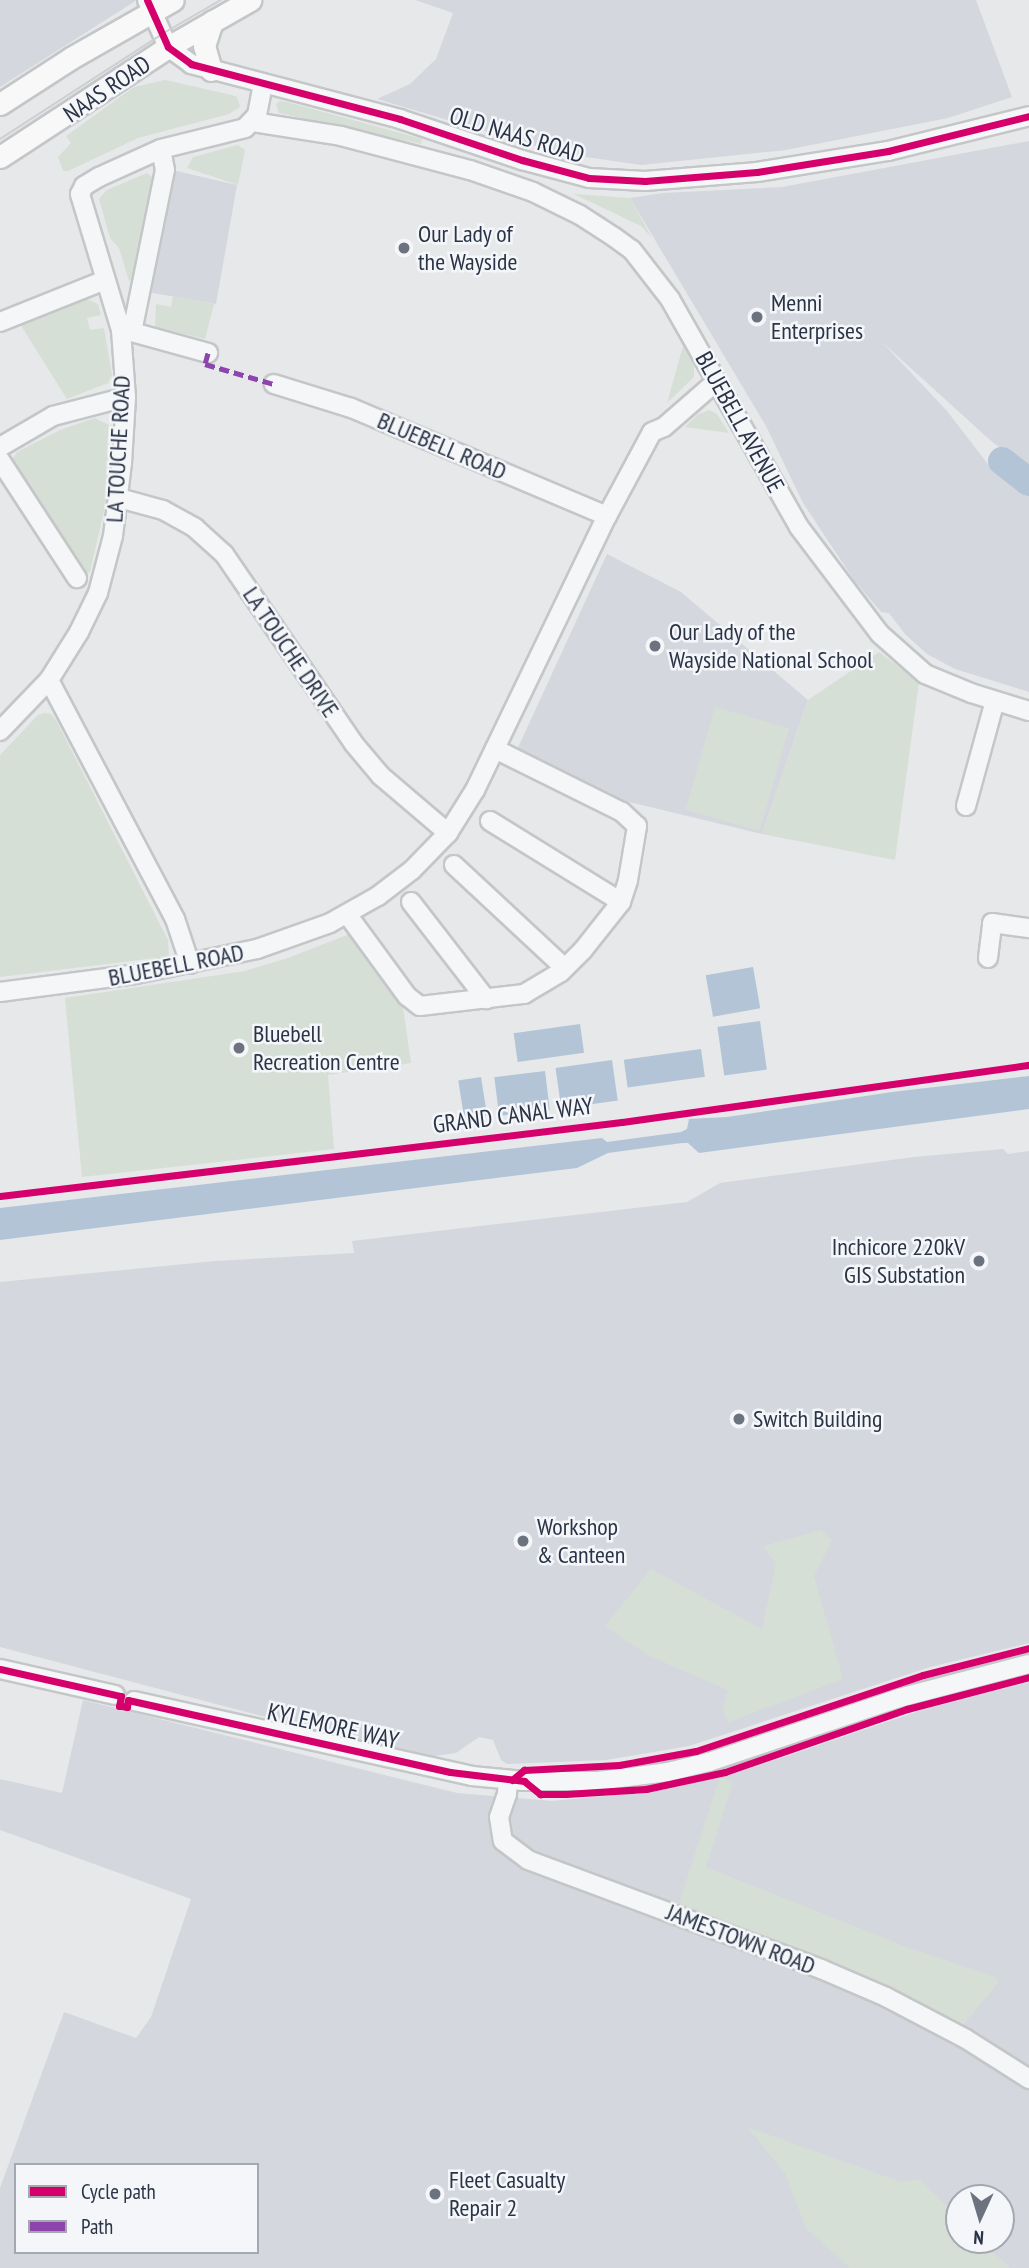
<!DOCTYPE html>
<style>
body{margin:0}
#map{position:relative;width:1029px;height:2268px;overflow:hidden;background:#e6e8ea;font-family:"PT Sans Narrow",sans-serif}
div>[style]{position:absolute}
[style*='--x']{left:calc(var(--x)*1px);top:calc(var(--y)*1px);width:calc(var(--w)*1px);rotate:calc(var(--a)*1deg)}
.built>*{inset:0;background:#d4d7dd}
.green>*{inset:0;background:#d6dfd5;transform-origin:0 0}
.water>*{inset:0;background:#b3c4d6;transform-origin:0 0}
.river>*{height:28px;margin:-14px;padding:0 14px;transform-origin:14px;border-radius:14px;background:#b3c4d6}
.roads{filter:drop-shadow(2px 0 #c4c6c8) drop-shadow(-2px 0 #c4c6c8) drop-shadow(0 2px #c4c6c8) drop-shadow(0 -2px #c4c6c8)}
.minor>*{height:18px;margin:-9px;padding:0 9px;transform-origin:9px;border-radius:9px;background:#f5f6f7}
.major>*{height:21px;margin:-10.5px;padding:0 10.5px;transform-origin:10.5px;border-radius:10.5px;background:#f8f8f8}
.tram>*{height:2px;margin:-1px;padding:0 1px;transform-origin:1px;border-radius:1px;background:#cecfd2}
.quiet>*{height:5px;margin-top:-2.5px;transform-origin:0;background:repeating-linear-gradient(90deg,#8e44ad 0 10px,transparent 0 15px)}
.cycleway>*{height:7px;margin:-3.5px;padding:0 3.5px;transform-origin:3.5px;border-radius:3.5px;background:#d6006c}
.dots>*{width:19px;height:19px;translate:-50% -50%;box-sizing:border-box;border:4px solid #f4f6f9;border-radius:50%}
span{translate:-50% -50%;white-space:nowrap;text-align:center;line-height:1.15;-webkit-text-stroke:5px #f4f6f9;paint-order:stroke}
.street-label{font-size:24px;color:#2a3446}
.poi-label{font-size:24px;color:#2a3446}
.left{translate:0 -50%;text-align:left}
.right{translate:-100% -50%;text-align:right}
.legend{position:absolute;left:14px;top:2163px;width:245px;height:91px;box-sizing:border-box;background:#f4f6f9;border:2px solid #a3a8b1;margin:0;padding:9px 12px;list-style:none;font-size:21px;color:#2a3446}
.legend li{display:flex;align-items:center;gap:14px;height:35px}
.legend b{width:35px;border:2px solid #a3a8b1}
.north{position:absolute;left:945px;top:2184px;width:70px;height:70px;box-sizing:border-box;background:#f4f6f9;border:2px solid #a3a8b1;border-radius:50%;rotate:184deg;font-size:19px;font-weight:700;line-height:28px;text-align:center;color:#2a3446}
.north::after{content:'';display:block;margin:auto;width:24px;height:32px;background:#6c737f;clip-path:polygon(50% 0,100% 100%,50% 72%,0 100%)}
</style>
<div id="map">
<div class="built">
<div style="clip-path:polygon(0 0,137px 0,0 87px)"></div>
<div style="clip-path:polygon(415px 0,976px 0,1012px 97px,948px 118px,786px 150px,641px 165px,559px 153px,377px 99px,410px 84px,436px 59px,453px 13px)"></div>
<div style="clip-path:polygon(1029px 141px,1029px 470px,990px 440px,882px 342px,947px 411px,991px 468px,1029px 488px,1029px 692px,955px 669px,927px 654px,905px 634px,889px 613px,881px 612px,854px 580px,803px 503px,766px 426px,630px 198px,663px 193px,782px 187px)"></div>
<div style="clip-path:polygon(168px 169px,237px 185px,216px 304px,153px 293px,141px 283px)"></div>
<div style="clip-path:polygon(607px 554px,681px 592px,808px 700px,762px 834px,592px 793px,516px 752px)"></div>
<div style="clip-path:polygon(1003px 1149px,1008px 1154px,1029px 1151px,1029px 1643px,930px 1667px,689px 1746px,606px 1760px,507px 1764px,501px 1760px,493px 1740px,479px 1737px,456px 1753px,434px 1756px,357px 1741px,0 1647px,0 1282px,215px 1261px,354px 1253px,352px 1241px,687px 1202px,720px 1183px,914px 1157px)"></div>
<div style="clip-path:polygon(evenodd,1029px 1682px,1029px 2268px,0 2268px,0 2188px,64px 2012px,136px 2038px,151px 2017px,191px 1899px,0 1830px,0 1779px,62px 1793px,83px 1700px,457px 1793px,552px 1801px,657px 1791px,730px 1775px,925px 1709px,1029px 1682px,16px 2165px,257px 2165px,257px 2252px,16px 2252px,16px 2165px,1029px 1682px,959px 2198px,1001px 2198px,1001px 2240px,959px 2240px,959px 2198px)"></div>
</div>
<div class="green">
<div style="clip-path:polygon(165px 80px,232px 95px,237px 97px,240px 107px,229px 114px,138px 138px,68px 171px,63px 171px,58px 157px,71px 143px,66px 136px,134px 87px)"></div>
<div style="clip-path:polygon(280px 101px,287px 102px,422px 139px,421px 144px,279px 113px,276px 104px)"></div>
<div style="clip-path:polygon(238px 145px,245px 150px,238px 185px,187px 168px,193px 157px)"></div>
<div style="clip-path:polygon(147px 173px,152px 177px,153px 186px,134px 280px,129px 281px,119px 248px,110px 238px,99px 199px,107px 190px)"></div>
<div style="clip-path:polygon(574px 194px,630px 198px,652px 238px,641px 226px)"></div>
<div style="clip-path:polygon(173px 296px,214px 304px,205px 339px,155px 327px,156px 304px,171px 307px)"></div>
<div style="clip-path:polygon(87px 299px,98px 304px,101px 315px,87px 318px,90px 330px,104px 328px,112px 375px,108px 383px,67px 399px,20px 324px)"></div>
<div style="clip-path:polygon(683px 346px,694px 365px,694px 377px,667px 403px)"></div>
<div style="clip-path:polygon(709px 410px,717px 414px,729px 433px,685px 427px,697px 415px)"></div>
<div style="clip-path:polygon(95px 418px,109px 425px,108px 493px,90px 572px,83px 574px,10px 463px,17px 452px,60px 430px)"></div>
<div style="clip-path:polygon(879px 652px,919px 682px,895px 860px,762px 834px,808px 700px)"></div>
<div style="left:715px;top:707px;width:77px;height:107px;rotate:16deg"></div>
<div style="clip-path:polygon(44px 713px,51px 714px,56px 720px,168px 940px,169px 955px,164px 957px,0 977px,0 755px,38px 715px)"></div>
<div style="clip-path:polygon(347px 935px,356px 938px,402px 1000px,411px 1063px,328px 1075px,334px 1149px,82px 1177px,65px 998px,245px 971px,288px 958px)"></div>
<div style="clip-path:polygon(821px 1530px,832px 1540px,814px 1576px,843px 1679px,729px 1722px,722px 1710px,728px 1690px,649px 1656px,605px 1626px,651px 1569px,762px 1629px,776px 1563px,763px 1546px)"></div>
<div style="clip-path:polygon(720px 1777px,733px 1782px,706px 1867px,909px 1948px,995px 1977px,999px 1982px,963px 2025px,679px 1903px)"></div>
<div style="clip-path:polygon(747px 2127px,901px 2182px,919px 2179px,959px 2218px,959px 2240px,981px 2240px,1010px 2268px,850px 2268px,806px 2228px,785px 2173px)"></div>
</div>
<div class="water">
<div style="left:753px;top:967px;width:42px;height:48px;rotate:80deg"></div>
<div style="left:760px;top:1021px;width:49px;height:43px;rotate:82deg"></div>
<div style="left:580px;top:1024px;width:29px;height:67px;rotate:82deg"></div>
<div style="left:701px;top:1049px;width:28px;height:78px;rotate:82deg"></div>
<div style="left:612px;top:1060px;width:41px;height:57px;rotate:82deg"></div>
<div style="left:545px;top:1071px;width:39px;height:51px;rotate:83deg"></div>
<div style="clip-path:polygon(1029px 1076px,1029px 1109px,699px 1153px,688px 1143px,682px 1143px,608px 1153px,577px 1168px,0 1240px,0 1208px,602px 1138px,607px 1142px,681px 1132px,687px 1129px,689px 1119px,727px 1117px,892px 1092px)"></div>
<div style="left:481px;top:1077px;width:39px;height:23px;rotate:81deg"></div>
</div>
<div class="river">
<div style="--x:1002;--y:461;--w:34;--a:38"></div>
</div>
<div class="roads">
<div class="minor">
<div style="--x:147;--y:0;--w:51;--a:65.9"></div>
<div style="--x:168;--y:47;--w:29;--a:36"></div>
<div style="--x:191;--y:64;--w:216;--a:14.7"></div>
<div style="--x:400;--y:119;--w:129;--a:18.6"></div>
<div style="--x:522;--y:160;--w:69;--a:15"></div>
<div style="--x:589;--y:178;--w:56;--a:3.1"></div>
<div style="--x:645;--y:181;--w:112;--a:-4.6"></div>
<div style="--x:757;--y:172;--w:133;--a:-9.1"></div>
<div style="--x:888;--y:151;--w:145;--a:-13.9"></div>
<div style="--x:253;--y:122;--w:89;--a:9"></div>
<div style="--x:341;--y:136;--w:133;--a:14.8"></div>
<div style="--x:470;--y:170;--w:67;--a:19.2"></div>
<div style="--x:533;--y:192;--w:52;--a:26.1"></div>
<div style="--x:580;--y:215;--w:40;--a:32.9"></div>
<div style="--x:614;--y:237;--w:22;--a:36"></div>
<div style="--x:632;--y:250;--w:62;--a:52.2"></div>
<div style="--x:670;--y:299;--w:262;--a:60.5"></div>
<div style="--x:799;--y:527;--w:134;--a:52.9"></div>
<div style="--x:880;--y:634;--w:60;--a:41.6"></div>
<div style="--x:925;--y:674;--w:50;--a:22.4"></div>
<div style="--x:971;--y:693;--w:61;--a:17.2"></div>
<div style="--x:0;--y:322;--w:113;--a:-21.8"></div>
<div style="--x:121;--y:330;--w:11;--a:10"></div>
<div style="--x:132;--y:332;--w:165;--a:-78.5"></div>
<div style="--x:165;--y:170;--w:21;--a:-101"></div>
<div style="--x:132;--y:332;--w:79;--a:15.4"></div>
<div style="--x:0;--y:447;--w:61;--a:-30.3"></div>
<div style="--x:53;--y:416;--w:75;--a:-14.6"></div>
<div style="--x:0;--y:460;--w:141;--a:56.9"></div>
<div style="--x:119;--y:498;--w:46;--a:15.3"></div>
<div style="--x:163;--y:510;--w:37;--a:29"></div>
<div style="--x:195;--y:528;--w:39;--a:42"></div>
<div style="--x:224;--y:554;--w:230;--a:55.6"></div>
<div style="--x:354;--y:744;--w:42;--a:49.8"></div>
<div style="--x:381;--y:776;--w:88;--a:40.4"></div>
<div style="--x:607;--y:516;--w:95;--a:-61.8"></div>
<div style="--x:652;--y:432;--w:13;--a:-23"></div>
<div style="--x:664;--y:427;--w:70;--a:-41"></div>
<div style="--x:0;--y:731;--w:71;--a:-46.1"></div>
<div style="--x:966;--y:806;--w:109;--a:-74.6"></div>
<div style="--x:490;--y:821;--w:154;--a:31.7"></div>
<div style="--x:454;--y:865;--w:151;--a:42.9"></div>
<div style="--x:411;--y:902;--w:123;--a:52.3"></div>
<div style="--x:347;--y:914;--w:102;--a:53.8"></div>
<div style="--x:407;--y:996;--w:16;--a:38"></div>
<div style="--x:420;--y:1006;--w:105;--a:-6.6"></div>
<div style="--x:524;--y:994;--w:43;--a:-30.7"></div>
<div style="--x:561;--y:972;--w:31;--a:-45"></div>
<div style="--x:583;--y:950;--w:61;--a:-51.6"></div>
<div style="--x:621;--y:902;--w:23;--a:-72"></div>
<div style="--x:628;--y:880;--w:55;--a:-80.5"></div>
<div style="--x:637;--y:826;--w:21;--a:-137"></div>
<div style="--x:622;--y:812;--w:142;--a:-153.6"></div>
<div style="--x:988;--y:958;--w:35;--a:-83"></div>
<div style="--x:992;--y:923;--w:37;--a:8"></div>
<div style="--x:190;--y:964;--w:47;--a:-108.4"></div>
<div style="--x:175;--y:919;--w:270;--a:-117.8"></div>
<div style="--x:49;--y:680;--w:57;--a:-58"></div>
<div style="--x:79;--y:632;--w:43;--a:-64"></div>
<div style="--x:98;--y:593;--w:59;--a:-75.3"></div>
<div style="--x:113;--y:536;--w:74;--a:-83"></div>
<div style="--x:122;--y:463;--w:66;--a:-86.5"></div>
<div style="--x:126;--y:397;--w:67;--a:-94.3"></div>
<div style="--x:121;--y:330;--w:142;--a:-106.8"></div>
<div style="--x:80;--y:194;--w:9;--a:-63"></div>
<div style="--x:84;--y:186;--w:17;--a:-31"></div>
<div style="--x:99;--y:177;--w:68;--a:-24.3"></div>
<div style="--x:161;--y:149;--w:87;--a:-14"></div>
<div style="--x:245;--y:128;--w:18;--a:-47"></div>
<div style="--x:257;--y:115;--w:32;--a:-79"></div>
<div style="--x:0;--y:992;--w:137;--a:-7.5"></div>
<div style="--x:136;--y:974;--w:124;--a:-11.7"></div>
<div style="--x:257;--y:949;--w:77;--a:-19.6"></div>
<div style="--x:330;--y:923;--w:55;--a:-29.4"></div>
<div style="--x:378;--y:896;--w:43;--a:-37.4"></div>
<div style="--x:412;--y:870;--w:52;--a:-45.8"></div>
<div style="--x:448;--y:833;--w:51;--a:-57.9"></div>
<div style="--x:475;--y:790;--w:304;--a:-64.3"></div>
<div style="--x:607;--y:516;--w:278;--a:-157.1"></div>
<div style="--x:351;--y:408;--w:81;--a:-162.7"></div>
<div style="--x:0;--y:1669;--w:118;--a:12.7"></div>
<div style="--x:134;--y:1701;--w:346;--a:12.5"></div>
<div style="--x:472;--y:1776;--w:52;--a:5.5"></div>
<div style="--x:524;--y:1781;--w:74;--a:0"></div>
<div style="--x:598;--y:1781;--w:71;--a:-7.3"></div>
<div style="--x:668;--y:1772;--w:42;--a:-13.7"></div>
<div style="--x:709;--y:1762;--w:200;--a:-18.6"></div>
<div style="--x:899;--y:1698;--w:134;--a:-14.7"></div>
<div style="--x:508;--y:1780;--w:14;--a:94"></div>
<div style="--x:507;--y:1794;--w:24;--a:109"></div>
<div style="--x:499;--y:1817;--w:24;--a:81"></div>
<div style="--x:503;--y:1841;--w:31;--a:37"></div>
<div style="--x:528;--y:1860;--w:313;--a:20.4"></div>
<div style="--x:821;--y:1969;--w:71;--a:23.3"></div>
<div style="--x:886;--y:1997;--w:90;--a:27.7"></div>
<div style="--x:966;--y:2039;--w:75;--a:32.4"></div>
</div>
<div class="major">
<div style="--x:211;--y:70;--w:25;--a:-106"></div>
<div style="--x:204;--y:46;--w:26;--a:-72"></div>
<div style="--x:0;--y:104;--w:85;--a:-32.9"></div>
<div style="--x:71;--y:58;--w:117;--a:-29.6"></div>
<div style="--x:0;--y:157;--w:201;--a:-33.2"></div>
<div style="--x:168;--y:47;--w:95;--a:-29.8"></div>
</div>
</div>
<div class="tram">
<div style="--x:0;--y:139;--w:193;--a:-32.9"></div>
<div style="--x:162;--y:34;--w:68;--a:-30"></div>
</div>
<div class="quiet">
<div style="--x:208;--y:353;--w:11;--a:105"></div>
<div style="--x:205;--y:364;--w:72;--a:16.2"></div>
</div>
<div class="cycleway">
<div style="--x:147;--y:0;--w:51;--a:65.9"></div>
<div style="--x:168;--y:47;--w:29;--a:36"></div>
<div style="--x:191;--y:64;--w:216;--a:14.7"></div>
<div style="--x:400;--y:119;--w:129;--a:18.6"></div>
<div style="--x:522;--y:160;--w:69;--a:15"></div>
<div style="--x:589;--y:178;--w:56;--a:3.1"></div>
<div style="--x:645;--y:181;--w:112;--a:-4.6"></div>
<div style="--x:757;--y:172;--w:133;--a:-9.1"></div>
<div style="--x:888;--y:151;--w:145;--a:-13.9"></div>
<div style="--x:0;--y:1196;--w:626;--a:-6.78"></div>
<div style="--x:622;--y:1122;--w:411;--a:-8"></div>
<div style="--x:0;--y:1669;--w:124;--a:12.6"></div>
<div style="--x:121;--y:1696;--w:10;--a:101"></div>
<div style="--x:119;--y:1706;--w:3;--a:0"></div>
<div style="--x:122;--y:1706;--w:5;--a:11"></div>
<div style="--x:127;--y:1707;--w:7;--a:-82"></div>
<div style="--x:128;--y:1700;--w:330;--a:12.6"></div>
<div style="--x:450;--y:1772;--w:75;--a:6.9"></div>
<div style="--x:524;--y:1781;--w:21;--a:39"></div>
<div style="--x:540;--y:1794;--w:26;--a:0"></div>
<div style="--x:566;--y:1794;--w:80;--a:-3.6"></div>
<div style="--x:646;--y:1789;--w:81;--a:-12.1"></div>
<div style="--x:725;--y:1772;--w:193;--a:-19.1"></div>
<div style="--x:907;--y:1709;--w:126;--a:-14.7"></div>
<div style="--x:512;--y:1780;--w:16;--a:-40"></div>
<div style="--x:524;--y:1770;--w:95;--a:-3"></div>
<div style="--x:619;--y:1765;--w:78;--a:-10.3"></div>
<div style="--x:696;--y:1751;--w:239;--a:-18.5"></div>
<div style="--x:923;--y:1675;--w:109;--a:-14.3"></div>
</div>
<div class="dots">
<div style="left:404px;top:248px;background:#6c737f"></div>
<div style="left:757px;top:317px;background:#6c737f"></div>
<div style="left:655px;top:646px;background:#6c737f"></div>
<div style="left:239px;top:1048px;background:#6c737f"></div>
<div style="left:979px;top:1261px;background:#6c737f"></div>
<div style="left:739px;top:1419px;background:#6c737f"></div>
<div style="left:523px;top:1541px;background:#6c737f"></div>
<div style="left:435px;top:2194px;background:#6c737f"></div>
</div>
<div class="street-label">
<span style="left:107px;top:89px;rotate:-34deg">NAAS ROAD</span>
<span style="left:517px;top:135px;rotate:17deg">OLD NAAS ROAD</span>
<span style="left:740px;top:422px;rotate:61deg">BLUEBELL AVENUE</span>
<span style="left:442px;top:446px;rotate:23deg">BLUEBELL ROAD</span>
<span style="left:118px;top:449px;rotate:-87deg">LA TOUCHE ROAD</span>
<span style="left:291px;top:652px;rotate:56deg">LA TOUCHE DRIVE</span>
<span style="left:176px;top:965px;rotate:-11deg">BLUEBELL ROAD</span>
<span style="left:513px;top:1115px;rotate:-7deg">GRAND CANAL WAY</span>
<span style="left:333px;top:1726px;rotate:13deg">KYLEMORE WAY</span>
<span style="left:741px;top:1939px;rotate:21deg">JAMESTOWN ROAD</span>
</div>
<div class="poi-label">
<span class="left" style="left:418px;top:248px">Our Lady of<br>the Wayside</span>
<span class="left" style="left:771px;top:317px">Menni<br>Enterprises</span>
<span class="left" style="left:669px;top:646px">Our Lady of the<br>Wayside National School</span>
<span class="left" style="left:253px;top:1048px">Bluebell<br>Recreation Centre</span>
<span class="right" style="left:965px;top:1261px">Inchicore 220kV<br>GIS Substation</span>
<span class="left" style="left:753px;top:1419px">Switch Building</span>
<span class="left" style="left:537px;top:1541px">Workshop<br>&amp; Canteen</span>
<span class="left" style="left:449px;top:2194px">Fleet Casualty<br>Repair 2</span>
</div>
<ul class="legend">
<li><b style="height:9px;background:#d6006c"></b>Cycle path</li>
<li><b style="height:9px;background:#8e44ad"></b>Path</li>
</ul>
<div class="north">N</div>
</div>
